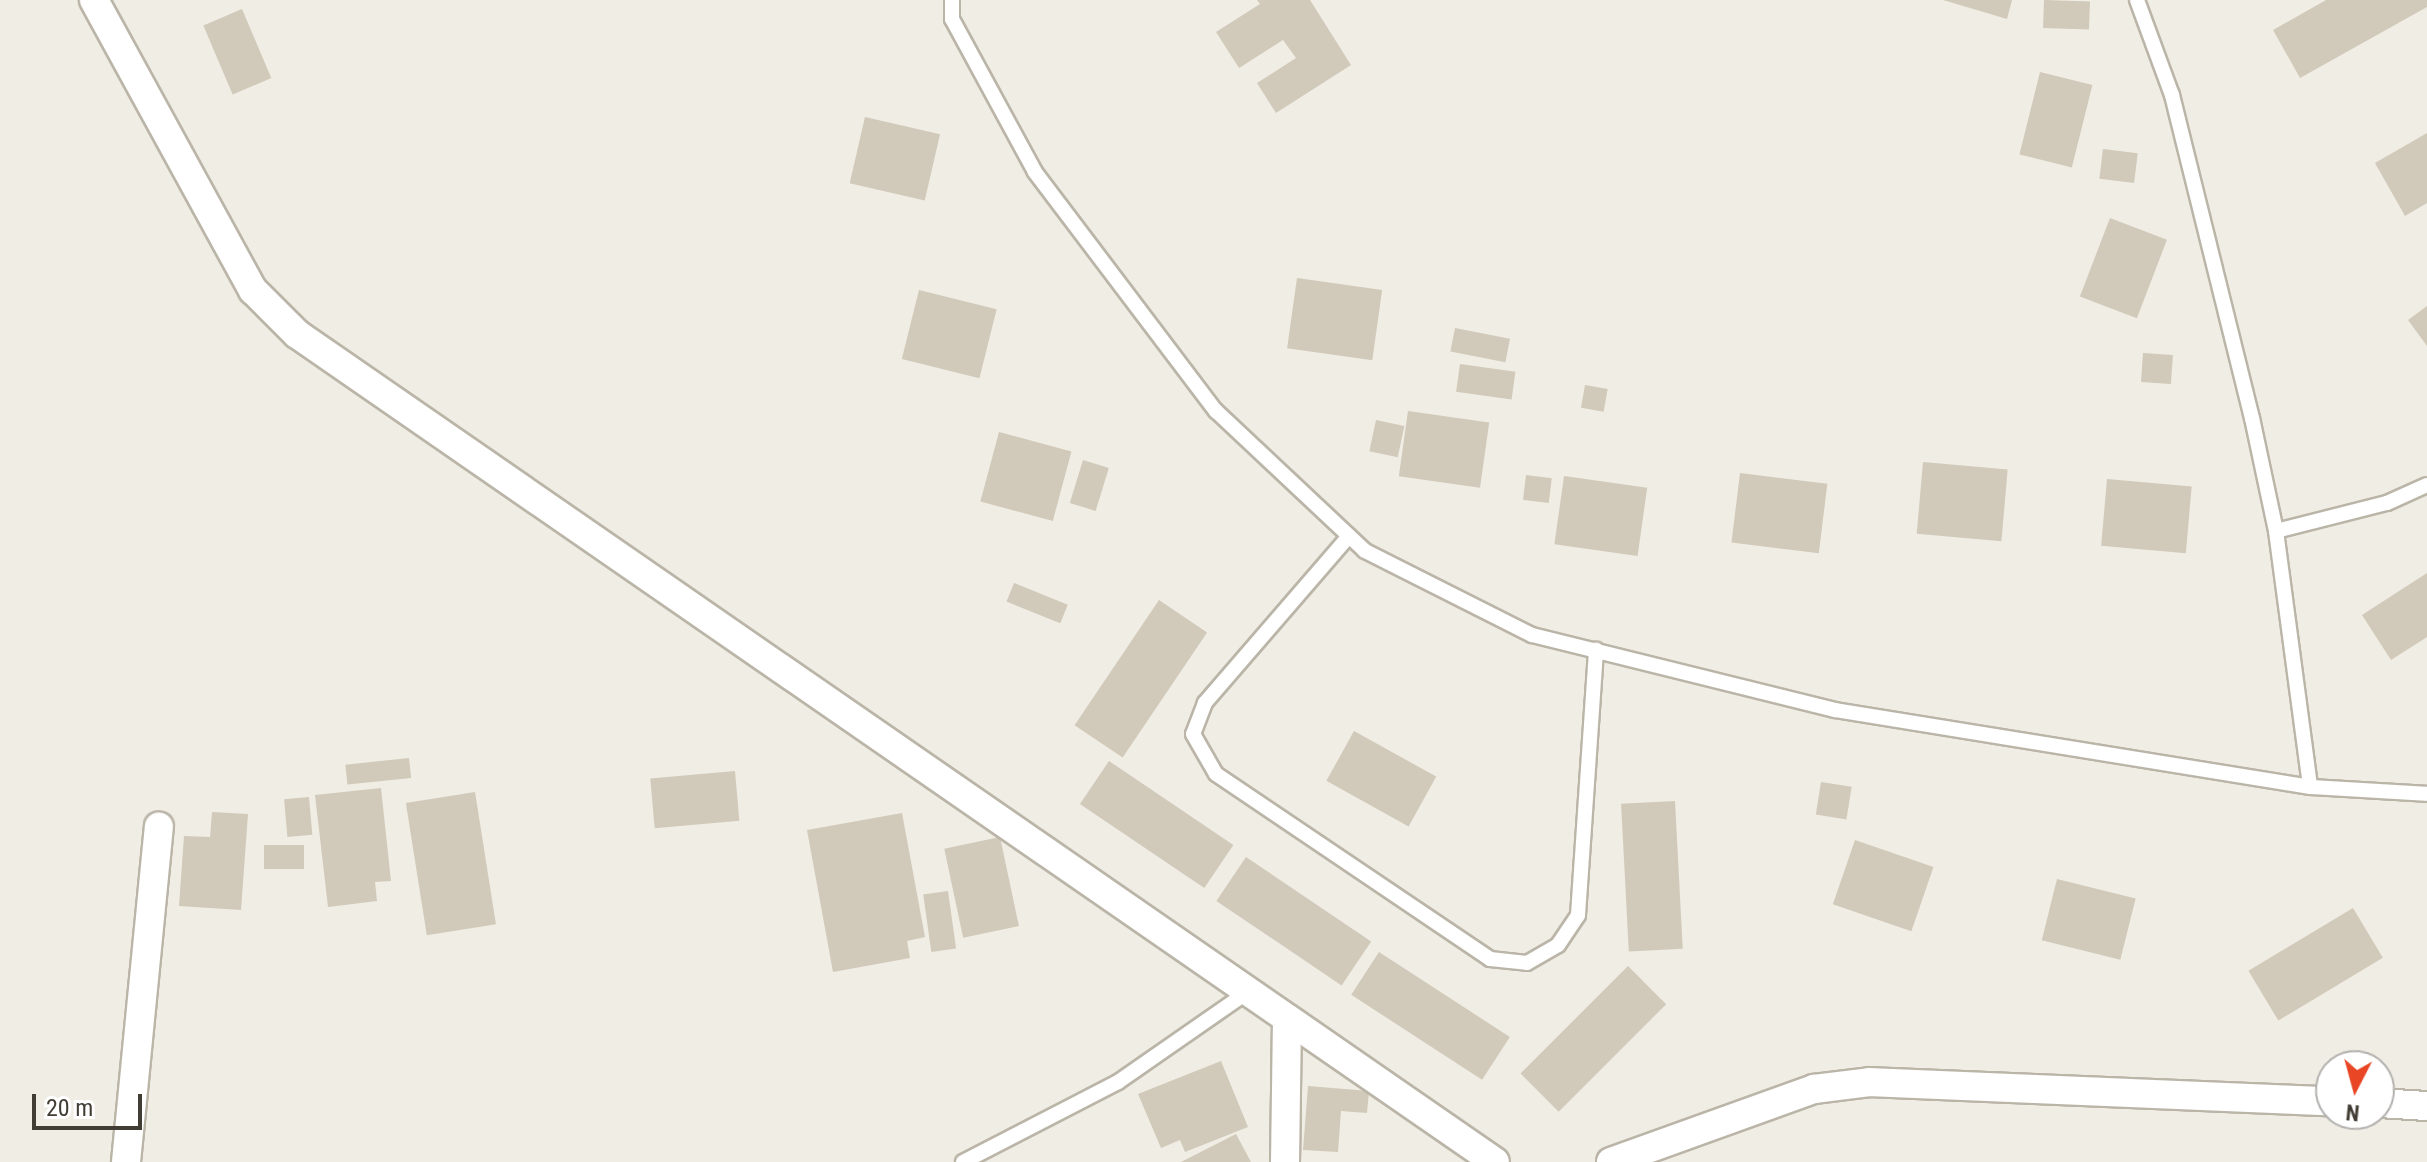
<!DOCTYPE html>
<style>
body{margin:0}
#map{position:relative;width:2427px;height:1162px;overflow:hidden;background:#f0ede4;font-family:"Roboto Condensed",sans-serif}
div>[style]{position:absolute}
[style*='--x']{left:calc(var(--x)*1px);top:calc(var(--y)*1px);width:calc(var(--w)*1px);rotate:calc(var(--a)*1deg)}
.building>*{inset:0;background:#d1c9ba;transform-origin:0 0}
.roads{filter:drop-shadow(2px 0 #bbb5a8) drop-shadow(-2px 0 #bbb5a8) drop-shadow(0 2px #bbb5a8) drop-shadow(0 -2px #bbb5a8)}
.lane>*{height:14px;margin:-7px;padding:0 7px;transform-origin:7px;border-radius:7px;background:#fff}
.street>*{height:28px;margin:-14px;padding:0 14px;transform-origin:14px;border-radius:14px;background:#fff}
span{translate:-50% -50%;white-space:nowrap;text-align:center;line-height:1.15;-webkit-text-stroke:7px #fff;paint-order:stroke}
.north{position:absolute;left:2315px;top:1050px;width:80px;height:80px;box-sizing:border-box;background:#fff;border:2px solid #b3b1ae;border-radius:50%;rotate:186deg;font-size:22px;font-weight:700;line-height:32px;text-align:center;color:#423d34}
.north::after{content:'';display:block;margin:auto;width:28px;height:36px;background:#e84624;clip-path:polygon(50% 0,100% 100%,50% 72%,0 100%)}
.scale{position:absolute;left:32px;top:1094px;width:110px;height:36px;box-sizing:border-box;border:4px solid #423d34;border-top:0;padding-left:10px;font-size:24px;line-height:28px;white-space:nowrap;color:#423d34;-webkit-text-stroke:6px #fff;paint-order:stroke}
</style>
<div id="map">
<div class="building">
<div style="clip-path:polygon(1257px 0,1310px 0,1351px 65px,1276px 113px,1257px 83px,1296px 58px,1283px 40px,1239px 68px,1216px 32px,1260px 4px)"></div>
<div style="clip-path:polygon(1943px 0,2012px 0,2007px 19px)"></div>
<div style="left:2044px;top:0;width:46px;height:28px;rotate:2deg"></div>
<div style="clip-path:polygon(2326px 0,2427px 0,2427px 7px,2300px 78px,2273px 30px)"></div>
<div style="left:242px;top:9px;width:75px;height:42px;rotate:67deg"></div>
<div style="left:2040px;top:72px;width:54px;height:85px;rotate:14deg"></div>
<div style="left:865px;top:117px;width:77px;height:68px;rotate:13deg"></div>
<div style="clip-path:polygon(2427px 133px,2427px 203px,2405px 216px,2375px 163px)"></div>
<div style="left:2103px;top:149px;width:35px;height:30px;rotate:7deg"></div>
<div style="left:2110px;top:218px;width:61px;height:84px;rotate:21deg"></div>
<div style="left:1297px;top:278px;width:86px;height:71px;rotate:8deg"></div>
<div style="left:919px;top:290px;width:80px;height:71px;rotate:14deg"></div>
<div style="clip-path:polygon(2427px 306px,2427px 346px,2408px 320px)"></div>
<div style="left:1455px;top:328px;width:56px;height:24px;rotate:11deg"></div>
<div style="left:2143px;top:353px;width:30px;height:29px;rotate:4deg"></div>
<div style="left:1460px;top:364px;width:56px;height:28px;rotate:8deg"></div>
<div style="left:1585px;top:385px;width:23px;height:23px;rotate:10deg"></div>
<div style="left:1408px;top:411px;width:82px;height:66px;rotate:8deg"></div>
<div style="left:1376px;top:420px;width:29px;height:32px;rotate:12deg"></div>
<div style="left:999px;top:432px;width:75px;height:72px;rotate:15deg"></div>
<div style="left:1083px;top:460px;width:27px;height:45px;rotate:17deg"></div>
<div style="left:1923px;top:462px;width:85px;height:72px;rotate:5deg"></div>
<div style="left:1740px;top:473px;width:88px;height:70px;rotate:7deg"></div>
<div style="left:1526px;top:475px;width:26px;height:25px;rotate:7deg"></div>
<div style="left:1564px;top:476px;width:84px;height:69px;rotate:8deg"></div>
<div style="left:2107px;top:479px;width:85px;height:67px;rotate:5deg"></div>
<div style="clip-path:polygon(2427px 573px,2427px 637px,2391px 660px,2362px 615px)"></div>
<div style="left:1014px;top:583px;width:58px;height:20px;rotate:22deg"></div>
<div style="left:1159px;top:600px;width:58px;height:151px;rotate:34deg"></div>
<div style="left:1354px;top:731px;width:94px;height:57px;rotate:29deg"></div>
<div style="left:409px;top:758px;width:20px;height:64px;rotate:84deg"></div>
<div style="left:1109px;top:761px;width:150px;height:52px;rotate:34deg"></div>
<div style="left:735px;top:771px;width:50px;height:85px;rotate:85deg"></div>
<div style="left:1821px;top:782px;width:31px;height:33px;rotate:9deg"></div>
<div style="clip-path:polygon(381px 788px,391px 881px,375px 882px,377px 901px,328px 907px,315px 795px)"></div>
<div style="left:475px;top:792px;width:134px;height:70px;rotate:81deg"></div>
<div style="left:309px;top:797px;width:38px;height:25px;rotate:85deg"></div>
<div style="left:1675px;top:801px;width:148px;height:54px;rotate:87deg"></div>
<div style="clip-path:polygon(212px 812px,248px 814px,241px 910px,179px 906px,184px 836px,210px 837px)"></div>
<div style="clip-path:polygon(902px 813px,925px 937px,907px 941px,910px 958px,833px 972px,807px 830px)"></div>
<div style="left:1000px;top:837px;width:91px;height:57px;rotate:78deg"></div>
<div style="left:1855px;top:840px;width:83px;height:68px;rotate:19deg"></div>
<div style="left:304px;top:845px;width:24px;height:40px;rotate:90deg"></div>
<div style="left:1246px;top:857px;width:151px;height:53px;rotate:34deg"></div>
<div style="left:2057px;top:879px;width:81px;height:63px;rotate:14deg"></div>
<div style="left:948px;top:891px;width:58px;height:25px;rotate:82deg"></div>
<div style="left:2353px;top:908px;width:58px;height:122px;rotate:59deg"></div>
<div style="left:1379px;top:952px;width:156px;height:51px;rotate:33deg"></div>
<div style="left:1628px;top:966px;width:54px;height:152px;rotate:45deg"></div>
<div style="clip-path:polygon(1221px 1061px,1248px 1127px,1185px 1152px,1180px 1140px,1161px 1148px,1138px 1094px)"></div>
<div style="clip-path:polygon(1308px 1086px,1369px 1091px,1367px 1113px,1341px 1111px,1338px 1152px,1303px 1150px)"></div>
<div style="clip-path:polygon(1236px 1134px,1251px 1162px,1181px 1162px)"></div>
</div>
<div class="roads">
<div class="lane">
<div style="--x:952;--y:0;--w:19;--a:90"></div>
<div style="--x:952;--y:19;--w:174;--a:61.5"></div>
<div style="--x:1035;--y:172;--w:300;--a:52.9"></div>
<div style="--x:1216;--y:411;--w:204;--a:43.2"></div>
<div style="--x:1365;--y:551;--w:187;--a:26.7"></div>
<div style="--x:1532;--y:635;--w:312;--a:13.9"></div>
<div style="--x:1835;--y:710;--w:481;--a:9.2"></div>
<div style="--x:2310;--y:787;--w:117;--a:3.4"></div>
<div style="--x:2137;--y:0;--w:101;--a:69.8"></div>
<div style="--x:2172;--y:95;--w:333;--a:76.1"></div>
<div style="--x:2252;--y:418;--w:116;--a:78"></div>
<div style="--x:2276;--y:531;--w:258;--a:82.4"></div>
<div style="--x:2276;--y:531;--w:114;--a:-14.2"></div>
<div style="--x:2387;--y:503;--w:44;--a:-24.2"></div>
<div style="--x:1349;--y:536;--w:221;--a:130.8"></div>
<div style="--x:1205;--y:703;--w:33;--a:111"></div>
<div style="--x:1193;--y:734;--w:46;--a:60.1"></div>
<div style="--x:1216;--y:774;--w:331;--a:34"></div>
<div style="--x:1490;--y:959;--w:37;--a:6"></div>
<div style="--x:1527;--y:963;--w:36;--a:-30"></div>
<div style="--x:1558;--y:945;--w:36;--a:-56"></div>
<div style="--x:1578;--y:915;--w:266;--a:-86.1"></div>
<div style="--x:963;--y:1162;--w:174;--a:-27.3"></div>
<div style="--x:1118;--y:1082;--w:156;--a:-34.8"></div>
</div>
<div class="street">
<div style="--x:94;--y:0;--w:331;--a:61.3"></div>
<div style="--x:253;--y:290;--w:62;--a:45"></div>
<div style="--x:297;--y:334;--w:1456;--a:34.65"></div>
<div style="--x:2379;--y:1103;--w:48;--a:3.6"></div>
<div style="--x:126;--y:1162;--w:337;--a:-84.4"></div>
<div style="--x:1285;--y:1162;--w:140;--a:-89.2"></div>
<div style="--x:1611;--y:1162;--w:216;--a:-19.8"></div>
<div style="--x:1814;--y:1089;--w:56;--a:-7.1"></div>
<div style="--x:1870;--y:1082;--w:461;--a:2.4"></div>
</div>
</div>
<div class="north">N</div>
<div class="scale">20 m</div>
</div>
